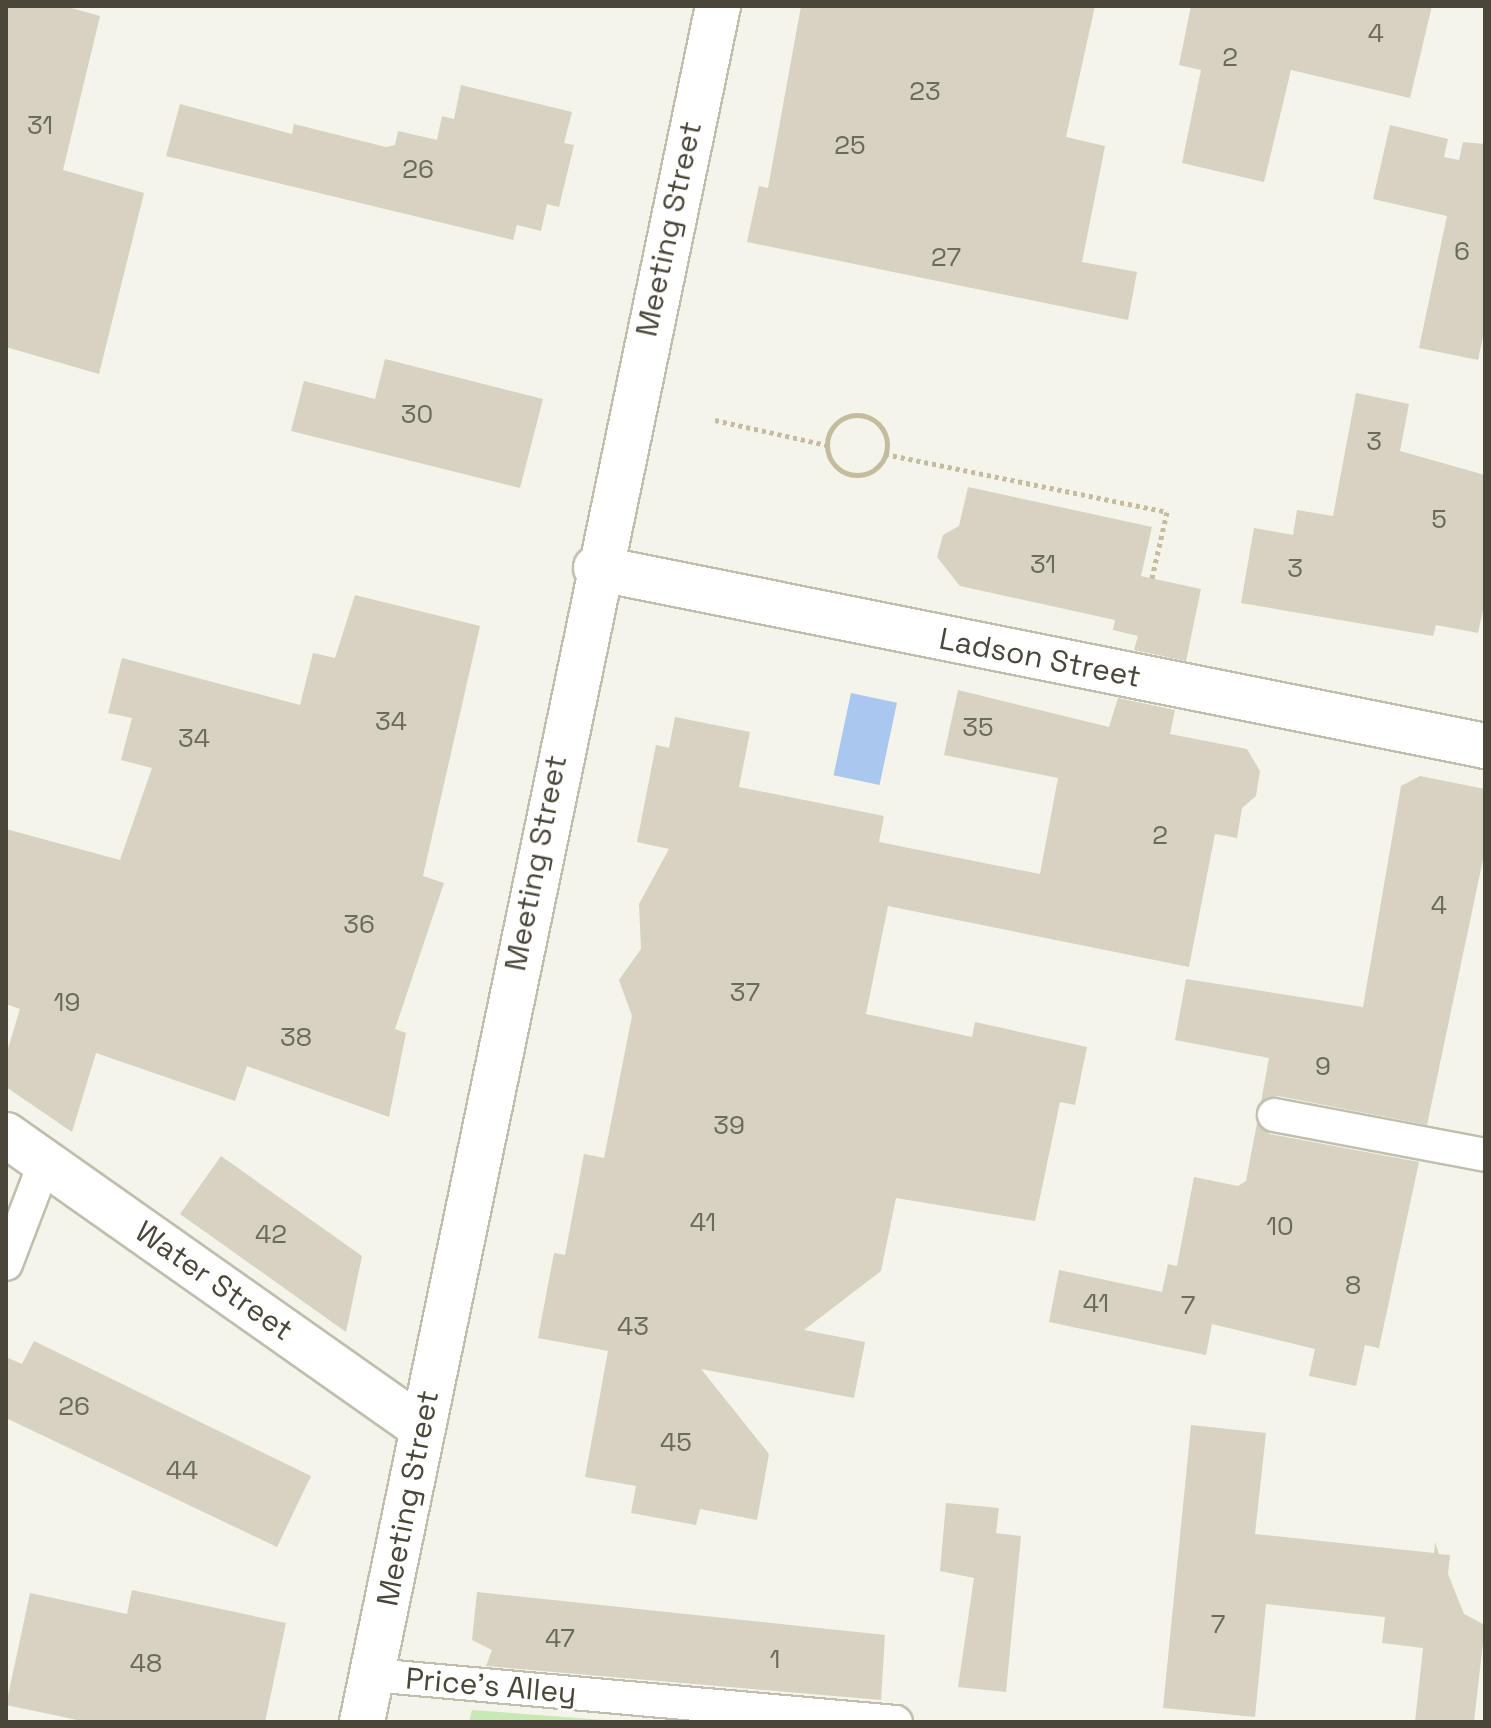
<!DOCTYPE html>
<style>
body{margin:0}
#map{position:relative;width:1491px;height:1728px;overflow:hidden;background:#f5f4eb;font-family:"Space Grotesk",sans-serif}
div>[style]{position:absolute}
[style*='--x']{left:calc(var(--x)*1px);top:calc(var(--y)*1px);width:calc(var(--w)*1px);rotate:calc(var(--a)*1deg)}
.green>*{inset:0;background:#c8e9b5}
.water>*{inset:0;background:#aac7f0;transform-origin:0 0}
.building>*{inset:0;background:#d7d2c1}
.path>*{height:5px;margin-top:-2.5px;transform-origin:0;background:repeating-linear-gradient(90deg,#c3bc9f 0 4px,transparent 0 8px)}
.path>.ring{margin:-2.5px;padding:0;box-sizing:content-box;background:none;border:5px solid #c3bc9f;border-radius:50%}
.roads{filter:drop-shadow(2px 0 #c1beae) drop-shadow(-2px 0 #c1beae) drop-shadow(0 2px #c1beae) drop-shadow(0 -2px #c1beae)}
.service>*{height:32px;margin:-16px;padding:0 16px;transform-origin:16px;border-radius:16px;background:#fff}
.minor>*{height:44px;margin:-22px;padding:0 22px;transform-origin:22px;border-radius:22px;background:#fff}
span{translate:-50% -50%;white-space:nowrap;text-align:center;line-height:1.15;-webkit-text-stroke:6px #fff;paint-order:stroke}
.number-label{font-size:26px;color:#6d695b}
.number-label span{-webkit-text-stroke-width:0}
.street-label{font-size:30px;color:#4a4639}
.frame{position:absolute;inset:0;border:8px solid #4a4639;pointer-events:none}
</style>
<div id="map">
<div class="green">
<div style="clip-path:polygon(472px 1710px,631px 1722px,469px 1722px)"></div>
</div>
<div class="water">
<div style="left:851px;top:693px;width:47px;height:84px;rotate:12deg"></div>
</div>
<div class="building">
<div style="clip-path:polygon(6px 6px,64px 6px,100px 16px,63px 170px,144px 193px,99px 374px,6px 347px)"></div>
<div style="clip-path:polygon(801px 6px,1095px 6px,1066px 137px,1105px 146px,1082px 262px,1137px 272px,1128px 320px,747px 242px,759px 186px,768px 188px)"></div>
<div style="clip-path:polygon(1191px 6px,1432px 6px,1410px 98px,1291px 70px,1264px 182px,1182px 163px,1201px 70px,1179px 65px)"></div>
<div style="clip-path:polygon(461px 85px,572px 112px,564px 143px,574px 145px,559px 207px,547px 204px,541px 231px,517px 225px,513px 240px,166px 156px,180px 104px,292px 134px,294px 124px,386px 147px,395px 145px,398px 131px,437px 140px,442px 116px,454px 119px)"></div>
<div style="clip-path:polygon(1390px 125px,1448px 139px,1444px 157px,1459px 160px,1463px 142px,1485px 144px,1485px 328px,1478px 360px,1419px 348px,1447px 216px,1373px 199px)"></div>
<div style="clip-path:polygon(385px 359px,543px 399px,520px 488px,291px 431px,304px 381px,375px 399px)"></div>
<div style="clip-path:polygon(1356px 393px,1409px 404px,1400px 451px,1485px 475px,1485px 601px,1478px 633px,1436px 625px,1433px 636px,1241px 603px,1254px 528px,1293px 535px,1297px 510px,1333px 516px)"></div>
<div style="clip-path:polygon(968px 487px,1152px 527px,1141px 576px,1201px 589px,1186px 661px,1134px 650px,1138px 636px,1113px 630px,1115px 620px,960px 586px,937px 557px,943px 535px,959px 526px)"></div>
<div style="clip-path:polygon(355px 595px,480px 626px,423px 876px,444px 883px,395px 1029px,406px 1033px,389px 1117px,247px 1066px,235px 1101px,96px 1053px,72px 1132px,6px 1087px,6px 1055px,20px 1009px,6px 1004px,6px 829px,120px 860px,152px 768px,121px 760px,132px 718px,108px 713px,122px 658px,300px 705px,313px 653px,335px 658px)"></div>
<div style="clip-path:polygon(958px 690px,1109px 727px,1118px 698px,1175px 710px,1170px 734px,1247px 749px,1260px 771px,1256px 796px,1242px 808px,1237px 838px,1215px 834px,1189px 967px,888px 906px,866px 1014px,972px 1037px,975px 1022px,1087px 1047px,1075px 1105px,1060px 1102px,1035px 1221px,896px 1198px,881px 1271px,804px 1330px,865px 1342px,854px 1398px,701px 1369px,769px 1454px,757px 1520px,700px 1509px,696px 1525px,631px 1513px,636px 1486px,585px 1477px,608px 1351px,538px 1338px,554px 1253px,565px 1255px,584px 1154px,604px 1158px,632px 1016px,619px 980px,641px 949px,639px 904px,669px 849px,637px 842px,656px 745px,669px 748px,675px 717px,750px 732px,739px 787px,884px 816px,879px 842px,1040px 874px,1058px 778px,944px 755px)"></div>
<div style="clip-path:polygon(1420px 776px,1485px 789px,1485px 850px,1427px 1125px,1278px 1096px,1261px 1102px,1269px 1058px,1175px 1040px,1186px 979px,1363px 1007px,1401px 786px)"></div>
<div style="clip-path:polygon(1257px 1123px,1270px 1134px,1419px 1162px,1379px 1348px,1365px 1345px,1356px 1386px,1309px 1376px,1315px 1349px,1212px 1324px,1206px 1355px,1049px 1322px,1059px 1270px,1162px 1292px,1168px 1264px,1177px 1266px,1194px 1177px,1238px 1186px,1246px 1181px)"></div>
<div style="clip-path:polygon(221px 1156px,362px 1256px,346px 1332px,180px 1214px)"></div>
<div style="clip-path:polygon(34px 1341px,311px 1476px,277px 1547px,6px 1418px,6px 1357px,22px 1364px)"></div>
<div style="clip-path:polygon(1191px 1425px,1266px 1433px,1255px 1534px,1434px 1553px,1435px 1542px,1439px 1554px,1450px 1555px,1448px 1574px,1464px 1614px,1485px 1625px,1474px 1722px,1415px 1722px,1423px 1648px,1382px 1643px,1385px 1617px,1266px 1604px,1255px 1717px,1163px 1708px)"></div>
<div style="clip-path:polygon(946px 1503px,999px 1508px,996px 1533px,1021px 1536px,1006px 1692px,958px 1687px,974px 1578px,940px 1571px)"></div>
<div style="clip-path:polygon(132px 1590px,286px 1623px,265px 1722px,87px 1722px,6px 1705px,30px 1593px,127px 1614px)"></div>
<div style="clip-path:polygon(477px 1592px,885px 1635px,881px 1700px,486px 1666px,492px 1650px,472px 1640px)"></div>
</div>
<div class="path">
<div class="ring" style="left:827px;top:415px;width:55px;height:55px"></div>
<div style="--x:715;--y:420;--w:115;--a:12.6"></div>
<div style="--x:885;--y:454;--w:288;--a:11.6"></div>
<div style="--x:1167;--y:512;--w:68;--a:102.8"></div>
</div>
<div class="roads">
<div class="service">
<div style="--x:1274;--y:1115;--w:215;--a:10.7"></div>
<div style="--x:6;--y:1264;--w:109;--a:-69.1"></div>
<div style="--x:372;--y:1675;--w:526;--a:5.13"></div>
</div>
<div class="minor">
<div style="--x:596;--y:568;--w:907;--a:11.32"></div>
<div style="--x:6;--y:1135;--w:509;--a:35.16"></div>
<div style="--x:362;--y:1722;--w:1753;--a:-78.28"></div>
</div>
</div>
<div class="number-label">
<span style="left:1376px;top:34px">4</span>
<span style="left:1230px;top:58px">2</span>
<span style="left:925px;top:92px">23</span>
<span style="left:40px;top:126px">31</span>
<span style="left:850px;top:146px">25</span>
<span style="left:418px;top:170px">26</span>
<span style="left:1462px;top:252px">6</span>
<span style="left:946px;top:258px">27</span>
<span style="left:417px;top:415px">30</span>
<span style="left:1374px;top:442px">3</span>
<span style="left:1439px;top:520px">5</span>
<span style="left:1043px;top:565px">31</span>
<span style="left:1295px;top:569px">3</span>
<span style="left:391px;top:722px">34</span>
<span style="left:978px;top:728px">35</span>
<span style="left:194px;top:739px">34</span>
<span style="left:1160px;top:836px">2</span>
<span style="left:1439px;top:906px">4</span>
<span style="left:359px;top:925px">36</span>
<span style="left:745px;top:993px">37</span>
<span style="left:67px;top:1003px">19</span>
<span style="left:296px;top:1038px">38</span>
<span style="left:1323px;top:1067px">9</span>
<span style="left:729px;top:1126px">39</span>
<span style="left:703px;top:1223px">41</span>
<span style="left:1280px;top:1227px">10</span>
<span style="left:271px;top:1235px">42</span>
<span style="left:1353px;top:1286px">8</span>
<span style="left:1096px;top:1304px">41</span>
<span style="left:1188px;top:1306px">7</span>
<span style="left:633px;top:1327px">43</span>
<span style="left:74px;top:1407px">26</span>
<span style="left:676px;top:1443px">45</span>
<span style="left:182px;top:1471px">44</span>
<span style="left:1218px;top:1625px">7</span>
<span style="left:560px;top:1639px">47</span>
<span style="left:775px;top:1660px">1</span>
<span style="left:146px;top:1664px">48</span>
</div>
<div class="street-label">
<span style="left:669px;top:229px;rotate:-78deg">Meeting Street</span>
<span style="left:1040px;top:658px;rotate:11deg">Ladson Street</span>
<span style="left:536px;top:863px;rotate:-79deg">Meeting Street</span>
<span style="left:214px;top:1281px;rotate:35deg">Water Street</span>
<span style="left:408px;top:1498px;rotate:-79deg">Meeting Street</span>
<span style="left:491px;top:1686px;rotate:5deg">Price's Alley</span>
</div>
<div class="frame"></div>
</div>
